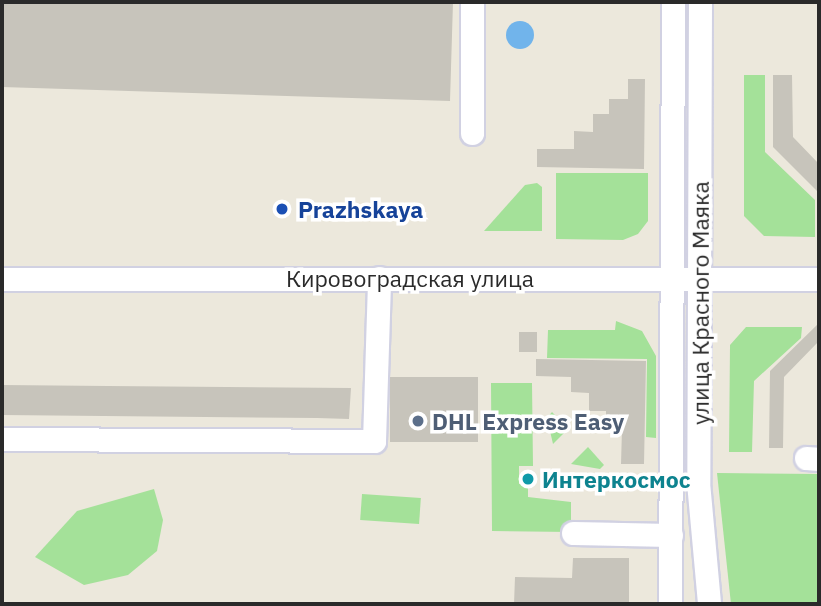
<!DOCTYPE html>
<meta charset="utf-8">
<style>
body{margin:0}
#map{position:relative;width:821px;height:606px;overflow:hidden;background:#ece8dc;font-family:"IBM Plex Sans",sans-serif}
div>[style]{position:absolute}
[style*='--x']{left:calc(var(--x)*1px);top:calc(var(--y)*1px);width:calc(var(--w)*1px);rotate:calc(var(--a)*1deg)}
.green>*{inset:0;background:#a4e199;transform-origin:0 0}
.water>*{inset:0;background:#71b4eb}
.round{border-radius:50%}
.building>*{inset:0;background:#c7c4bb;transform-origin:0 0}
.roads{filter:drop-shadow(2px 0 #d1d1e2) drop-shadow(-2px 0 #d1d1e2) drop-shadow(0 2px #d1d1e2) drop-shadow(0 -2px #d1d1e2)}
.minor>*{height:23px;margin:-11.5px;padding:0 11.5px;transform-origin:11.5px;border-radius:11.5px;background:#fff}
.dots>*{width:19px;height:19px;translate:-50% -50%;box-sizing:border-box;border:4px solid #fff;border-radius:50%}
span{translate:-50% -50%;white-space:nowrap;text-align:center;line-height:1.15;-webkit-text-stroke:7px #fff;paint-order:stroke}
.transit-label{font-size:23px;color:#164399;font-weight:700}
.left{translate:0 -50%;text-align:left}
.street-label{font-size:23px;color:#2a2a2a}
.service-label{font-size:23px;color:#4e5e75;font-weight:700}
.culture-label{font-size:23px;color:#0d838f;font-weight:700}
.frame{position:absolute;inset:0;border:4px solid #2a2a2a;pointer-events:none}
</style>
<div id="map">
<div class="green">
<div style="clip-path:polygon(744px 75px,765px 75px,765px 152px,815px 200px,815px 237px,764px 236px,744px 216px)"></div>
<div style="clip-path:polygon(556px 173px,648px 173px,648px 221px,638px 234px,623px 240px,556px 239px)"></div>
<div style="clip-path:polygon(537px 183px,542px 187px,542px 231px,484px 231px,525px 185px)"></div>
<div style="clip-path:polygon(616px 321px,642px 331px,656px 356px,656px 438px,646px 437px,647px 359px,547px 358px,548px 330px,615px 330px)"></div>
<div style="clip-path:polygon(746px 327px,802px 327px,801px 338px,754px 381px,752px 452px,729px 452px,730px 345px)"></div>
<div style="clip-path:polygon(491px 383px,532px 383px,533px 466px,519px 466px,519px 484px,528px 484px,528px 497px,571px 502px,571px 532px,492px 531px)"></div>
<div style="clip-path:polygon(552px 412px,568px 429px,553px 444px,547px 418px)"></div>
<div style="clip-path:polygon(588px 447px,604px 465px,600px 469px,571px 464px)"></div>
<div style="clip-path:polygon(717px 473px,819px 474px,819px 604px,731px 604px)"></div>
<div style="clip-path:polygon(154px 489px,163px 520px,157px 551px,128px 575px,84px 585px,35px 557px,77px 511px)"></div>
<div style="left:362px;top:494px;width:59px;height:26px;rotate:4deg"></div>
</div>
<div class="water">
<div class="round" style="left:506px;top:21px;width:28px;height:28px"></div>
</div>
<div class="building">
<div style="clip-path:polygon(2px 2px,453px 2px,450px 101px,2px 87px)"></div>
<div style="clip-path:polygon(773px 75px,792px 75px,793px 137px,819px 164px,819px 193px,773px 147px)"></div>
<div style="clip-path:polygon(628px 79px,645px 79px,644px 169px,537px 167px,537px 149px,574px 149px,574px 131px,593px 132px,593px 114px,609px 114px,609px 99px,628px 99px)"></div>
<div style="clip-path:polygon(819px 323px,819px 341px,784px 377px,783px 448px,769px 448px,770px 371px)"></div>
<div style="left:519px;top:332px;width:18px;height:20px"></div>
<div style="clip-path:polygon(536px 359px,646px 361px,644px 464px,621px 464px,622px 429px,606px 429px,606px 411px,589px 411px,589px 393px,571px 392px,571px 377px,536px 376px)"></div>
<div style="left:390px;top:377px;width:88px;height:65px"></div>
<div style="clip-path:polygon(2px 385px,108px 386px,351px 388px,349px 419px,317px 418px,2px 415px)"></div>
<div style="clip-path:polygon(573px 558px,629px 558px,629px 604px,514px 604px,515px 577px,572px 578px)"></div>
</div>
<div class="roads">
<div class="minor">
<div style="--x:700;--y:2;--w:480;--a:90.2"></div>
<div style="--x:698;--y:482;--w:122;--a:84.8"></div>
<div style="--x:472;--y:133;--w:131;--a:-90"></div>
<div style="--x:2;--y:279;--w:817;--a:0"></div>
<div style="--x:2;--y:439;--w:372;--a:0.3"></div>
<div style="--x:374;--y:441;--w:163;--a:-88.2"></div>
<div style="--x:806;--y:458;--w:13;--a:4"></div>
<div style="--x:573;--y:533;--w:98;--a:1.2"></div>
<div style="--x:670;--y:604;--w:602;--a:-89.71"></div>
</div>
</div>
<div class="dots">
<div style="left:282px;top:209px;background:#1a4fb4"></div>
<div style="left:418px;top:421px;background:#5c6f8a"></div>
<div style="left:528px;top:479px;background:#0f9aa8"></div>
</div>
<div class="transit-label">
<span class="left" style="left:298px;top:209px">Prazhskaya</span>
</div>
<div class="street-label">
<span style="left:410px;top:278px">Кировоградская улица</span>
<span style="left:700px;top:303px;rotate:-90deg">улица Красного Маяка</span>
</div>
<div class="service-label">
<span class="left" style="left:432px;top:421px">DHL Express Easy</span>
</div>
<div class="culture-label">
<span class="left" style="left:542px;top:479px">Интеркосмос</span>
</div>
<div class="frame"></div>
</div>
